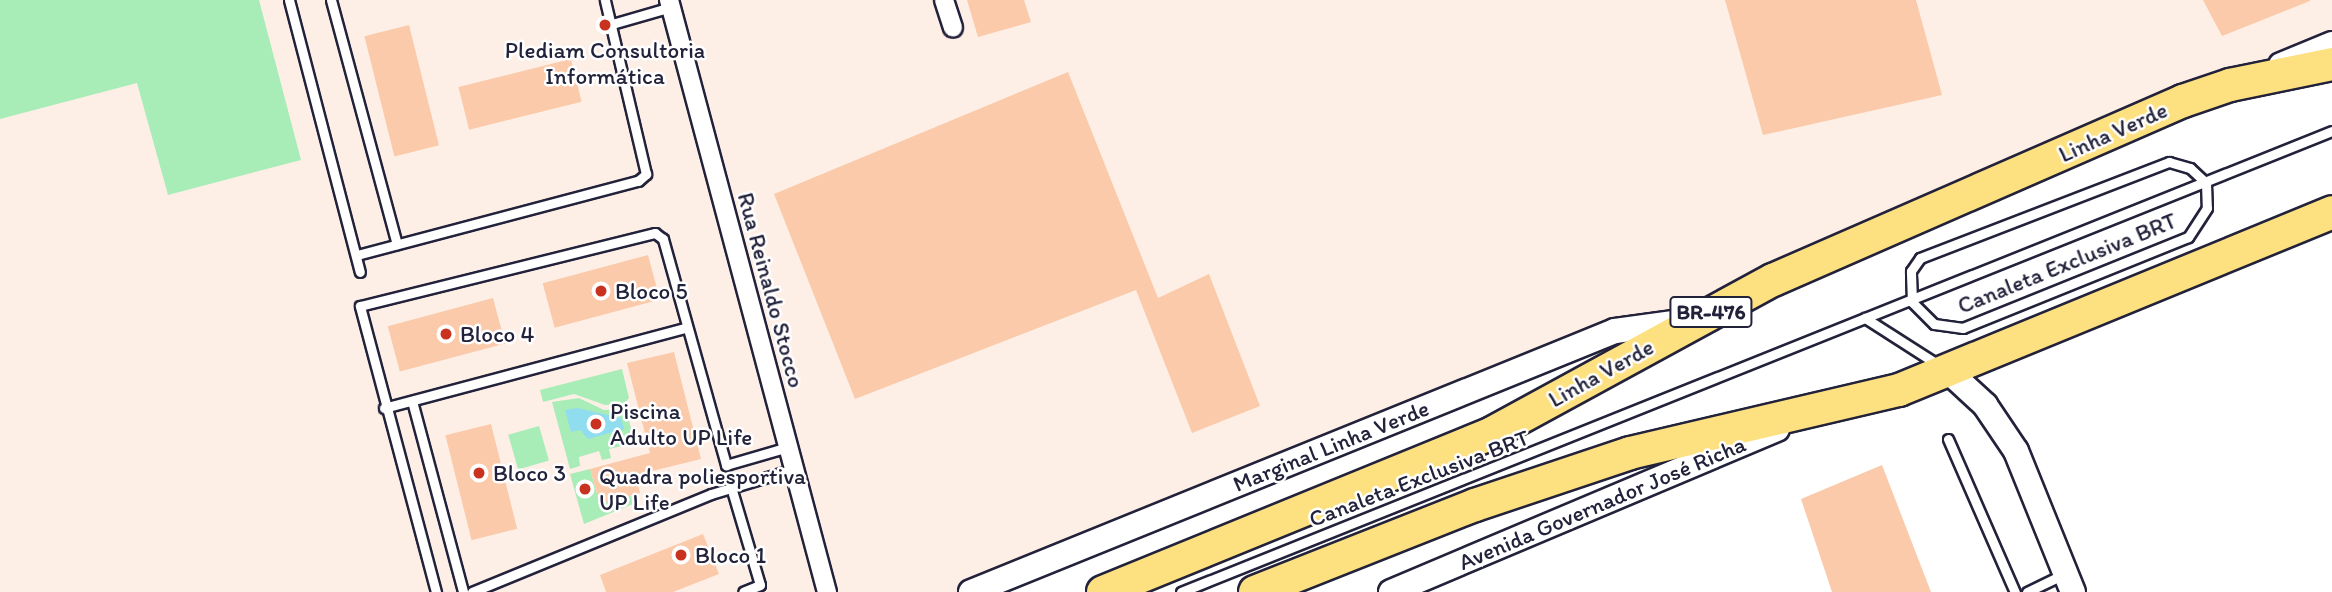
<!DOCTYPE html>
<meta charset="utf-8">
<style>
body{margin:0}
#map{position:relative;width:2332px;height:592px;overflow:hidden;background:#fff;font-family:Itim,sans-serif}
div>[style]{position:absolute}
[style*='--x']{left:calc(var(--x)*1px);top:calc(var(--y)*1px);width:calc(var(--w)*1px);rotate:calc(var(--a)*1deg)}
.built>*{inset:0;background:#feefe6}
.green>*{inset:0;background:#a8ecb7;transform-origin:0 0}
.water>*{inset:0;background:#8fddee}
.building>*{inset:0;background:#facaaa;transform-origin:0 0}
.roads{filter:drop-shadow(2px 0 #22223b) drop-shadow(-2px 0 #22223b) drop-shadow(0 2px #22223b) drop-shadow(0 -2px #22223b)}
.lane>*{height:9px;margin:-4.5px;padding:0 4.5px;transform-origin:4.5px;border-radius:4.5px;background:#fff}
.street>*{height:18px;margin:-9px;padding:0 9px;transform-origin:9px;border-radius:9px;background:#fff}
.secondary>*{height:24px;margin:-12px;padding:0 12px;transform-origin:12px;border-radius:12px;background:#fff}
.highway>*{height:32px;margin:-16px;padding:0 16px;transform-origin:16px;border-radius:16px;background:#fde080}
.dots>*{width:19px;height:19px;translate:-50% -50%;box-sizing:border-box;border:4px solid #fff;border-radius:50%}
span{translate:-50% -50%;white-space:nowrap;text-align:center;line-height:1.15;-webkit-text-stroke:5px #fff;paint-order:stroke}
.shield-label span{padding:2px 5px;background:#fff;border:2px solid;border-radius:5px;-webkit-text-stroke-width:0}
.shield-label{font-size:21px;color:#22223b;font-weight:700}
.poi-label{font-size:23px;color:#22223b}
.left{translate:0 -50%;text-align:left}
.street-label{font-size:23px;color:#22223b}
</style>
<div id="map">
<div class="built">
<div style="clip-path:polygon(0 0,2332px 0,2332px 44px,1814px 264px,1615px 331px,971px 592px,0 592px)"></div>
</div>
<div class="green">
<div style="clip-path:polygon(0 0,259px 0,301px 160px,168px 195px,137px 83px,0 119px)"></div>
<div style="clip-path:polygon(622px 369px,629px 398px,624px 404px,605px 405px,574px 394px,543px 402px,540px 390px)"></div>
<div style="clip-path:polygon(579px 398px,604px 410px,626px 409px,635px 443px,609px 449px,611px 458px,602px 460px,599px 451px,579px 457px,580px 466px,570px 469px,552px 402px)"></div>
<div style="left:539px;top:426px;width:36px;height:32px;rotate:74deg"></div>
<div style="clip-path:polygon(590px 469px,600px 504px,637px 494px,638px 502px,584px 524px,570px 474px)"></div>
</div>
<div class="water">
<div style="clip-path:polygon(577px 408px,621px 418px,624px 429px,588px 439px,580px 430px,571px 432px,565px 410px)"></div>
</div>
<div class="building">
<div style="clip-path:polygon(967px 0,1024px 0,1031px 22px,978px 37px)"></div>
<div style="clip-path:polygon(1725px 0,1916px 0,1942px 95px,1763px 135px)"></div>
<div style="clip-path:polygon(2203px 0,2310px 0,2310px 1px,2222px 36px)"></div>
<div style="left:409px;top:25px;width:124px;height:46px;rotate:76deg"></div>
<div style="left:571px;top:59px;width:44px;height:116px;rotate:76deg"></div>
<div style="clip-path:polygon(1068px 72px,1158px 298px,1209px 274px,1260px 406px,1192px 433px,1136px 290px,855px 399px,774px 194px)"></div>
<div style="left:648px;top:255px;width:46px;height:109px;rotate:75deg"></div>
<div style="left:493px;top:298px;width:47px;height:109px;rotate:75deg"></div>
<div style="clip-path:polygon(674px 352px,701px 459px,636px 475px,640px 493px,600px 504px,590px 469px,650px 453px,627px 363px)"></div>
<div style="left:491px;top:424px;width:108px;height:47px;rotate:76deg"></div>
<div style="clip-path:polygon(1882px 465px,1931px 592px,1832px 592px,1801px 499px)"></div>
<div style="clip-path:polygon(703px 534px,719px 574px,673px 592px,606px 592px,600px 575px)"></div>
</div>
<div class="roads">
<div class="lane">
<div style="--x:289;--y:0;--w:281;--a:75.4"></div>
<div style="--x:331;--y:0;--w:253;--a:74.9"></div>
<div style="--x:612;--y:24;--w:61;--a:-16.1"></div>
<div style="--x:2169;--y:162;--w:22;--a:16"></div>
<div style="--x:2190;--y:168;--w:22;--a:43"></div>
<div style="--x:2206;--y:183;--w:25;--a:88"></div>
<div style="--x:2207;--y:208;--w:35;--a:123"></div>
<div style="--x:2188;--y:237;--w:243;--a:158"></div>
<div style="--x:1963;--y:328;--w:29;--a:-172"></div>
<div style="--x:1934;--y:324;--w:31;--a:-135"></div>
<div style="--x:1912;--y:302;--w:31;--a:-92"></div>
<div style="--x:1911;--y:271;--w:16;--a:-55"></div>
<div style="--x:1920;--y:258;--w:267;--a:-21.1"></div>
<div style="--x:357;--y:255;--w:291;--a:-14.8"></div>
<div style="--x:638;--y:181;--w:11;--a:-41"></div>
<div style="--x:646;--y:174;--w:179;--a:-103.3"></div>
<div style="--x:1865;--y:318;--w:89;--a:32.6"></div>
<div style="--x:412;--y:401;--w:198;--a:75"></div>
<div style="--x:384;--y:408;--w:311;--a:-14.9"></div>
<div style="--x:1948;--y:439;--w:167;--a:66.4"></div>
<div style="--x:731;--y:487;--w:102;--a:73.5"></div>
<div style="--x:760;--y:585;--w:18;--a:158"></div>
<div style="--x:436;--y:592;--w:296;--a:-104.9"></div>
<div style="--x:360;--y:306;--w:304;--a:-13.9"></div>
<div style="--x:655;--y:233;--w:10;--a:37"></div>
<div style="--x:663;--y:239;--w:235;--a:74.4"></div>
<div style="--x:726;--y:465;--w:65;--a:-16.2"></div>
<div style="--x:472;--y:592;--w:258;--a:-22.3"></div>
<div style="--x:711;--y:494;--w:87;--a:-16.8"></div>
<div style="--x:1181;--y:592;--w:1240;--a:-21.83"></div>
<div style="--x:2027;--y:592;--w:41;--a:-25.9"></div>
</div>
<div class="street">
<div style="--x:669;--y:0;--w:613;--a:75.06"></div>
<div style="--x:944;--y:0;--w:29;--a:72"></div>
</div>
<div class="secondary">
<div style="--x:2281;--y:65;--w:55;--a:-22.4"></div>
<div style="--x:1947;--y:370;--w:52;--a:42.6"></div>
<div style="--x:1985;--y:405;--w:55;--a:56"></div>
<div style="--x:2016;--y:451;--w:152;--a:68"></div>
<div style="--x:971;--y:592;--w:695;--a:-22.06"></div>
<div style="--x:1615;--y:331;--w:81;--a:-7.8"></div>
<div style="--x:1391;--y:592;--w:419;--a:-22.9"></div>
</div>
<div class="highway">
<div style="--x:1103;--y:592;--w:420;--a:-22.2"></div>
<div style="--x:1492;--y:433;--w:320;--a:-28.6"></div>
<div style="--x:1773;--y:280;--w:447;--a:-23.6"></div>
<div style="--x:2183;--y:101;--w:50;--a:-18.8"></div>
<div style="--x:2230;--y:85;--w:104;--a:-11.6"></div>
<div style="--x:1255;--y:592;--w:237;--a:-21.6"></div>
<div style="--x:1475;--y:505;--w:163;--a:-18.5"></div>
<div style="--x:1630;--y:453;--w:276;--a:-13.2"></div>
<div style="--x:1899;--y:390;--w:468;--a:-22.3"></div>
</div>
</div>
<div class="dots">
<div style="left:605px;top:25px;background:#c8321e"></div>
<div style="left:601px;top:291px;background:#c8321e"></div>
<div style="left:446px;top:334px;background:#c8321e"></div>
<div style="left:596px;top:424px;background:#c8321e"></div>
<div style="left:479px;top:473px;background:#c8321e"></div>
<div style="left:585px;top:489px;background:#c8321e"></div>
<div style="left:681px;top:555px;background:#c8321e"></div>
</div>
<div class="shield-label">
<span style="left:1711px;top:312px">BR-476</span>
</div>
<div class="poi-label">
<span style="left:605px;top:63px">Plediam Consultoria<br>Informática</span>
<span class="left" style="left:615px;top:291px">Bloco 5</span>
<span class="left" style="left:460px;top:334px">Bloco 4</span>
<span class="left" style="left:610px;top:424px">Piscina<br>Adulto UP Life</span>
<span class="left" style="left:493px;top:473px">Bloco 3</span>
<span class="left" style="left:599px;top:489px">Quadra poliesportiva<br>UP Life</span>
<span class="left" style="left:695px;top:555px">Bloco 1</span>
</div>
<div class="street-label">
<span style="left:2113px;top:132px;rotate:-24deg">Linha Verde</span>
<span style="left:2067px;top:263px;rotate:-22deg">Canaleta Exclusiva BRT</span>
<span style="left:771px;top:290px;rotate:75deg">Rua Reinaldo Stocco</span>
<span style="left:1601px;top:373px;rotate:-29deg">Linha Verde</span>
<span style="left:1331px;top:446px;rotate:-22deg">Marginal Linha Verde</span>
<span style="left:1419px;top:478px;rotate:-21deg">Canaleta Exclusiva BRT</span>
<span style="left:1602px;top:503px;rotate:-23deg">Avenida Governador José Richa</span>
</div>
</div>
